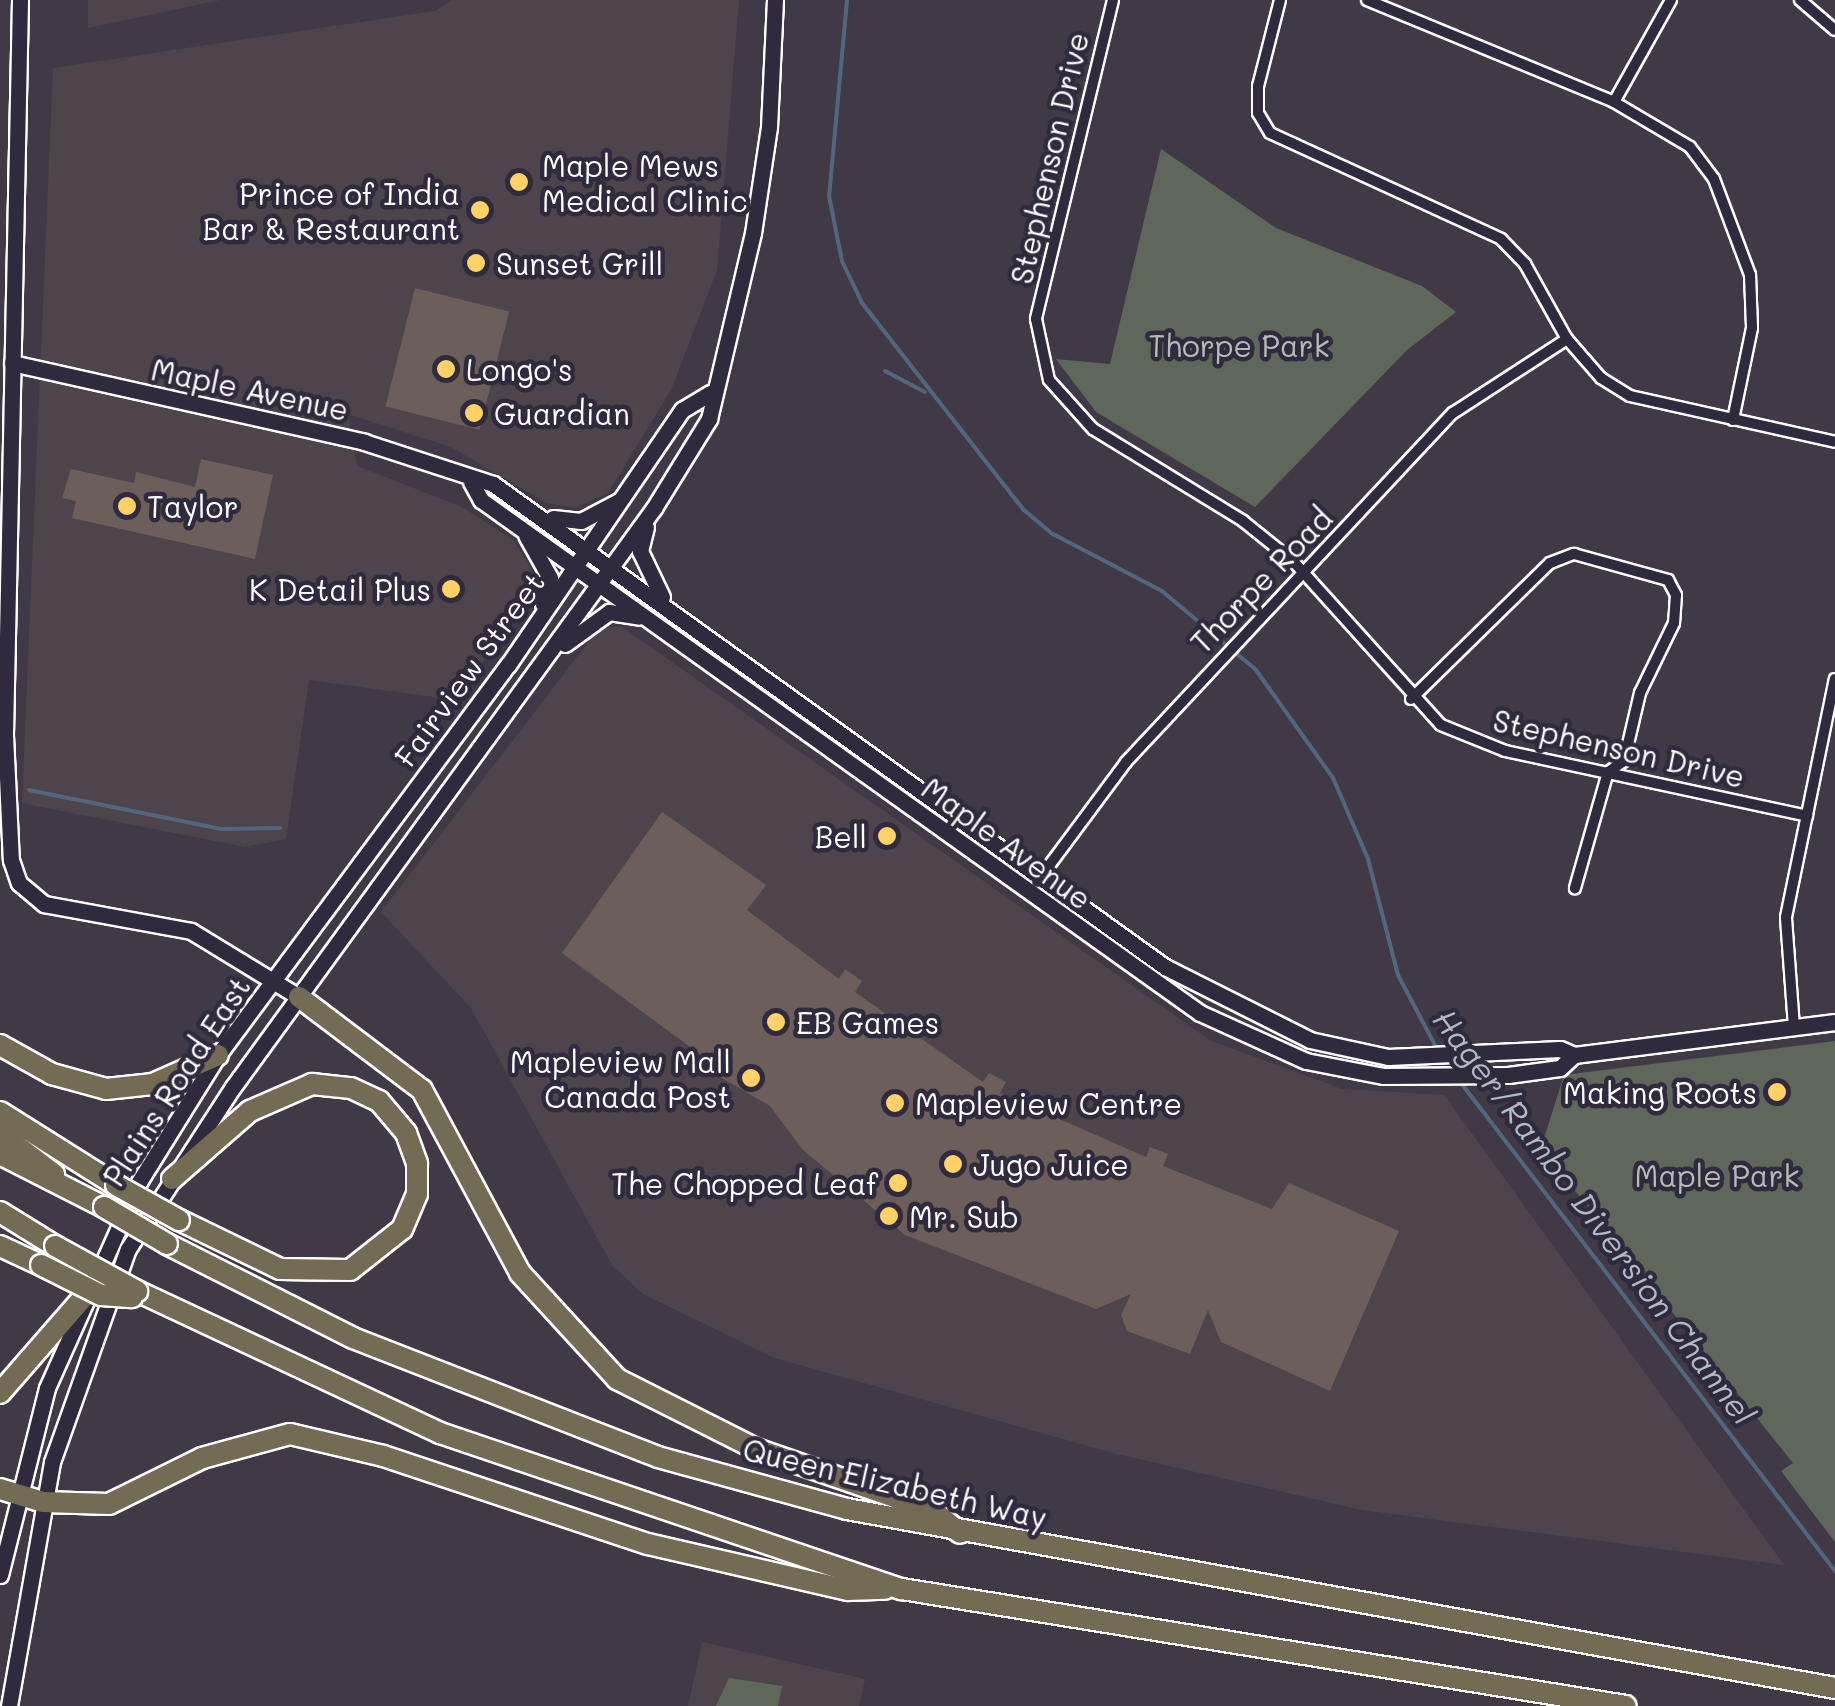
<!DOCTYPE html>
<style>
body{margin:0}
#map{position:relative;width:1835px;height:1706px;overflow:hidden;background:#413a46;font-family:Mali,sans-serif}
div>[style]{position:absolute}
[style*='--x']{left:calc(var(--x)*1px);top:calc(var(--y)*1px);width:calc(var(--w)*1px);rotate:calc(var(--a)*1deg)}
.built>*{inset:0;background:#4e454c}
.green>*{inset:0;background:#5f675b}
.stream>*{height:4px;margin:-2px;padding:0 2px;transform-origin:2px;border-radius:2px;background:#52677d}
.building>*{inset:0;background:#6c5e5a;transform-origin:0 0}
.roads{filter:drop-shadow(2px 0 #fff) drop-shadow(-2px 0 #fff) drop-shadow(0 2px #fff) drop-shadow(0 -2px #fff)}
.street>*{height:10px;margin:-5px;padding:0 5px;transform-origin:5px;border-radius:5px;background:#2f2a3d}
.secondary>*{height:15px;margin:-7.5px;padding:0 7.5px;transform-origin:7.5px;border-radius:7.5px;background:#2f2a3d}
.highway>*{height:20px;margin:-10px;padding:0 10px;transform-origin:10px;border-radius:10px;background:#746b55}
.bridges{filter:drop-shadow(2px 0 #fff) drop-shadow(-2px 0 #fff) drop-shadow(0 2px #fff) drop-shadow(0 -2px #fff)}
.highway-bridge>*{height:20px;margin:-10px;padding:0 10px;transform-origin:10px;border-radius:10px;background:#746b55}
.dots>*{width:28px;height:28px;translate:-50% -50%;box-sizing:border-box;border:5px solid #2f2a3d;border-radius:50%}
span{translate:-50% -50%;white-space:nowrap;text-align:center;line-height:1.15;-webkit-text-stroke:9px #2f2a3d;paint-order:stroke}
.street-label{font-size:30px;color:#fff}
.poi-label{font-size:30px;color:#fff}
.left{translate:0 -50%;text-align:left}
.right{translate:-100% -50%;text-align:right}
.park-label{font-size:30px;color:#b7bbb5}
.water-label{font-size:32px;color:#b1bbc4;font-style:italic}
</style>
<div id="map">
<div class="built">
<div style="clip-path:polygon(88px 0,220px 0,88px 28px)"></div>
<div style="clip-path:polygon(452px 0,739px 0,717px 270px,671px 390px,608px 493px,574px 508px,547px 503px,451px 447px,348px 414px,357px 466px,462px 507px,513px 540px,531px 567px,532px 589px,457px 700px,309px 680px,286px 839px,245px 847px,22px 803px,53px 68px,435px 11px)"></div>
<div style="clip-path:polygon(600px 627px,622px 627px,1211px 1041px,1342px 1089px,1444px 1095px,1784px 1565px,1362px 1510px,1117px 1454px,775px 1358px,643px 1294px,612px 1265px,471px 1008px,381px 912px)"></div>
<div style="clip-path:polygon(702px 1642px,865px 1679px,859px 1706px,688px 1706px)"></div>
</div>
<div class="green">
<div style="clip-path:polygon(1161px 149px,1276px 228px,1422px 286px,1456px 312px,1407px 350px,1255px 507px,1096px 412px,1056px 359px,1110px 364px)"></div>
<div style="clip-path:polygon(1835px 1041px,1835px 1542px,1781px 1471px,1793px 1463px,1541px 1148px,1564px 1075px)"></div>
<div style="clip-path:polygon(729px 1678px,782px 1686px,778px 1706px,716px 1706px)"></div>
</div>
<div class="stream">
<div style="--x:847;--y:0;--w:197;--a:95.2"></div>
<div style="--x:829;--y:196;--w:66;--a:78.7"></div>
<div style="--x:842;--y:261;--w:47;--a:64.5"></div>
<div style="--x:862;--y:303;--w:263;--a:52"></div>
<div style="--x:1024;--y:510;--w:38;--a:40"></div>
<div style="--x:1053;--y:534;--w:123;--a:27.6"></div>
<div style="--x:1162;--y:591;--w:123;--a:40"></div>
<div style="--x:1256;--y:670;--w:133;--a:54.5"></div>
<div style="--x:1333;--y:778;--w:88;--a:66.6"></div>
<div style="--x:1368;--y:859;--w:120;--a:75.5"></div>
<div style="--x:1398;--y:975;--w:86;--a:62.2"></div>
<div style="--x:885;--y:371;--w:45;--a:27.7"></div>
<div style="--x:29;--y:790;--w:196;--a:11.5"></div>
<div style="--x:221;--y:829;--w:59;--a:-1"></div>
<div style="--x:1461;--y:1083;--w:615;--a:52.53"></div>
</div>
<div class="building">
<div style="left:415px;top:288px;width:97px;height:122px;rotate:14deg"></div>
<div style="clip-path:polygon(201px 459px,273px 475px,255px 559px,72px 518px,76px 501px,62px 498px,71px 469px,134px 483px,136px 472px,195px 487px)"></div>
<div style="clip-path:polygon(662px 812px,766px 885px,747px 910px,839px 979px,845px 969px,862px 981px,855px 992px,983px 1082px,989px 1073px,1006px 1082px,1000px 1093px,1146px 1157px,1150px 1147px,1168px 1154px,1163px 1166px,1272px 1209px,1289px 1183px,1399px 1231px,1330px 1391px,1221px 1342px,1208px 1310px,1190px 1354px,1127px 1331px,1121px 1315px,1131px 1294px,1096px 1309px,905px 1235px,803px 1150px,770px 1106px,684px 1056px,689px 1046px,562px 953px)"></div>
</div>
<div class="roads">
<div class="street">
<div style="--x:1113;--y:0;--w:328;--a:103.6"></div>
<div style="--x:1036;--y:319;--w:62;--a:78"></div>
<div style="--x:1049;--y:380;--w:66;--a:48.1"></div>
<div style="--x:1093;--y:429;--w:176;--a:31.5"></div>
<div style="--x:1243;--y:521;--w:65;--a:38.8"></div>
<div style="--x:1294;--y:562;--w:219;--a:48"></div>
<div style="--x:1441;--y:725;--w:69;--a:22.1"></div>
<div style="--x:1505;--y:751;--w:309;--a:12.1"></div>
<div style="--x:1280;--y:0;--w:89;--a:104.3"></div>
<div style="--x:1258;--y:86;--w:27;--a:90"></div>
<div style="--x:1258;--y:113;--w:23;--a:59"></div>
<div style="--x:1270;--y:133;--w:254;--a:24.6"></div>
<div style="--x:1501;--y:239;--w:35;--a:46"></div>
<div style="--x:1525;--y:264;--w:86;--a:60.8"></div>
<div style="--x:1567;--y:339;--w:52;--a:48.9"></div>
<div style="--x:1601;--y:378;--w:34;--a:32"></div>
<div style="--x:1630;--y:396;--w:210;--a:12.6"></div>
<div style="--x:1367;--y:0;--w:267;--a:22.4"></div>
<div style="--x:1614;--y:102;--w:88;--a:30.6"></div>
<div style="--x:1690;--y:147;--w:40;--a:53"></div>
<div style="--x:1714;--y:179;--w:103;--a:69.4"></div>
<div style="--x:1750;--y:275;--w:53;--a:87.8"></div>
<div style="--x:1752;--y:328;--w:94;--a:101.7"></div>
<div style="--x:1800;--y:0;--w:46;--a:40.6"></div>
<div style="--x:1614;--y:102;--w:117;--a:-60.8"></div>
<div style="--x:1411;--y:699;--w:194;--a:-44.4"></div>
<div style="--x:1550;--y:563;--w:26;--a:-21"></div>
<div style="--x:1574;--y:554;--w:98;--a:15.5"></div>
<div style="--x:1668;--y:580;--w:17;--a:62"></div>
<div style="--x:1676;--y:595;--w:28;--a:94"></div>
<div style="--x:1674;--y:623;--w:78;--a:115.9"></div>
<div style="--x:1640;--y:693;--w:70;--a:103.2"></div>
<div style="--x:1624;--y:761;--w:19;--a:145"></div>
<div style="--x:1608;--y:772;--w:121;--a:105.9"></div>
<div style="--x:1037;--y:882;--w:149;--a:-53.4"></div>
<div style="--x:1126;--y:762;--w:478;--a:-46.9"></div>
<div style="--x:1453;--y:413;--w:136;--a:-33"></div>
<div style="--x:1794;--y:1027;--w:110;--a:-94.2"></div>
<div style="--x:1786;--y:917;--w:243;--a:-78.4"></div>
</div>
<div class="secondary">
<div style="--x:20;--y:0;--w:735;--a:91.17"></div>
<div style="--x:5;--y:735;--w:125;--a:87.3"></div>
<div style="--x:11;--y:860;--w:24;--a:71"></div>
<div style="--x:19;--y:883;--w:33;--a:40"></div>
<div style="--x:44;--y:904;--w:149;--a:10.4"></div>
<div style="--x:191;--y:931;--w:127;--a:31.4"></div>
<div style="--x:12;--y:363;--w:361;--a:12.6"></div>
<div style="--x:364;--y:442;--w:136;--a:18"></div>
<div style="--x:493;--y:484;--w:828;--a:35.71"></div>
<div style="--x:1165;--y:967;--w:162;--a:26.7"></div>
<div style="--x:1310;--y:1040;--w:80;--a:12.3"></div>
<div style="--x:1388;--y:1057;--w:172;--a:-2.7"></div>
<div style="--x:1560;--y:1049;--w:15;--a:23"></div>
<div style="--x:1574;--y:1055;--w:263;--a:-7.2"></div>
<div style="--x:471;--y:482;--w:21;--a:61"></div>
<div style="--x:481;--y:500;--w:883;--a:35.51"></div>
<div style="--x:1200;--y:1013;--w:116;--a:24.4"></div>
<div style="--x:1306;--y:1061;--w:78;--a:11"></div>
<div style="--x:1383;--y:1076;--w:125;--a:-0.5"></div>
<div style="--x:1508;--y:1075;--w:52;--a:-7.7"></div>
<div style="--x:1560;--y:1068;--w:19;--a:-43"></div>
<div style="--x:553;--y:518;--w:28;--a:6"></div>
<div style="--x:581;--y:521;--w:43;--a:-27.8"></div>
<div style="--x:646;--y:527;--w:25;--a:104"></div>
<div style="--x:640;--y:551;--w:51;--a:64.4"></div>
<div style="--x:526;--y:535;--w:49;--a:60.8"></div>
<div style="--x:550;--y:578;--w:27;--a:105"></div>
<div style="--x:565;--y:644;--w:54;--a:-36"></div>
<div style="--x:609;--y:612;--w:30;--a:9"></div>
<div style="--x:0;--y:1575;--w:193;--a:-75.9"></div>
<div style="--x:47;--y:1388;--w:226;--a:-65.9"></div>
<div style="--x:139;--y:1182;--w:150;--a:-58.1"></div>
<div style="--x:218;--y:1055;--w:486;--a:-53.4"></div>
<div style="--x:508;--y:665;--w:309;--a:-55.7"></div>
<div style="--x:682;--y:410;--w:33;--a:-31"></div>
<div style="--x:9;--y:1706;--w:248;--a:-80"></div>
<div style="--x:52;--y:1462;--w:226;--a:-70.4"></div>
<div style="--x:128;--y:1249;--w:193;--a:-57.1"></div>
<div style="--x:233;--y:1087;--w:716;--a:-53.98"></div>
<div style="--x:654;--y:508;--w:105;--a:-58.3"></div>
<div style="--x:709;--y:419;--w:191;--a:-76.7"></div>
<div style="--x:753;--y:233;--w:107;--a:-81.4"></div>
<div style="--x:769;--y:127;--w:127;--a:-87.3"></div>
</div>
<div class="highway">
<div style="--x:299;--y:997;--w:154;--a:37.1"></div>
<div style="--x:422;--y:1090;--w:208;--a:61.8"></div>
<div style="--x:520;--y:1273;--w:144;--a:47.5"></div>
<div style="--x:617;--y:1379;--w:156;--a:26.7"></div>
<div style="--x:756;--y:1449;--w:186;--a:19.1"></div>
<div style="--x:932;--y:1510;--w:36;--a:39"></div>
<div style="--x:0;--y:1045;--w:60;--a:29.1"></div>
<div style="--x:52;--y:1074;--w:56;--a:15.5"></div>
<div style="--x:106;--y:1089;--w:47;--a:-6.1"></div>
<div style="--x:153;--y:1084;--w:71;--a:-24"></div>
<div style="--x:0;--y:1112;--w:137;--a:32.2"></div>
<div style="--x:0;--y:1133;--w:68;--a:37.2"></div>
<div style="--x:0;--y:1154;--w:117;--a:27"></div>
<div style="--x:172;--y:1179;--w:103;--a:-41.1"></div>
<div style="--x:250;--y:1111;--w:68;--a:-23.5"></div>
<div style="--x:312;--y:1084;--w:39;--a:6"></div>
<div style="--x:351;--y:1088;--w:31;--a:25"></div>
<div style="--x:379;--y:1101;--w:42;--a:49.8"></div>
<div style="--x:406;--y:1133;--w:33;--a:70"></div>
<div style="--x:417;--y:1164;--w:30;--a:90"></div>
<div style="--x:417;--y:1194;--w:38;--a:113"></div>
<div style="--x:402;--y:1229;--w:66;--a:141.7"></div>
<div style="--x:350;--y:1270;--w:70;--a:-179.2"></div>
<div style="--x:280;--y:1269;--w:112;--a:-154.1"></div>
<div style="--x:0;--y:1212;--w:65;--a:31.7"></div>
<div style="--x:167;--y:1244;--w:208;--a:26.8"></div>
<div style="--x:353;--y:1338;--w:327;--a:21.3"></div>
<div style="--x:658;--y:1457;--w:196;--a:15.4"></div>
<div style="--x:847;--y:1509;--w:1004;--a:10.27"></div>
<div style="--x:0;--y:1246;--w:45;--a:24.9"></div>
<div style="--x:137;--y:1291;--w:335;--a:25.1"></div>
<div style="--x:440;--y:1433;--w:488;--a:18.7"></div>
<div style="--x:902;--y:1589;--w:733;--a:9.18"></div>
<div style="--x:0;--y:1393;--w:126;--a:-48.9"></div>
<div style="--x:0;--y:1489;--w:45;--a:16.8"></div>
<div style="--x:43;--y:1502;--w:66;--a:1.7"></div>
<div style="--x:109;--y:1504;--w:104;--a:-26.3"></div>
<div style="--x:202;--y:1458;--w:91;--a:-15.3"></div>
<div style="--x:290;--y:1434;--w:96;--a:13.3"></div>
<div style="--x:383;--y:1456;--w:279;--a:18.4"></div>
<div style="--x:648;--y:1544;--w:205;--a:13"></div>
<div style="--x:848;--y:1590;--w:37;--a:-2"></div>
</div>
</div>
<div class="bridges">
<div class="highway-bridge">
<div style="--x:116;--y:1185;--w:72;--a:29.1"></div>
<div style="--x:104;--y:1207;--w:73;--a:30.4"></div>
<div style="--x:55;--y:1246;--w:94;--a:28.8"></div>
<div style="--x:41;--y:1265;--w:67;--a:26.6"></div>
<div style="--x:101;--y:1295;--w:31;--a:4"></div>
</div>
</div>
<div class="dots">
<div style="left:519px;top:182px;background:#ffd166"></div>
<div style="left:480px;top:210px;background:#ffd166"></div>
<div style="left:476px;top:263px;background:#ffd166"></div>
<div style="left:446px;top:369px;background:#ffd166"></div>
<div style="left:474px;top:413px;background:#ffd166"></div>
<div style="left:127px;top:506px;background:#ffd166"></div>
<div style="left:451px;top:589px;background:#ffd166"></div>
<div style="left:887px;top:836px;background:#ffd166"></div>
<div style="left:776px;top:1022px;background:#ffd166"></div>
<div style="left:751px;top:1078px;background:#ffd166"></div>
<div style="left:1777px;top:1092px;background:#ffd166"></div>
<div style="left:895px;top:1103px;background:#ffd166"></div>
<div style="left:953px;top:1164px;background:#ffd166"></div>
<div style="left:898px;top:1183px;background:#ffd166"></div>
<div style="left:889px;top:1216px;background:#ffd166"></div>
</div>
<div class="street-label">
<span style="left:1049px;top:158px;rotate:-77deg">Stephenson Drive</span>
<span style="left:250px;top:389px;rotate:12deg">Maple Avenue</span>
<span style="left:1261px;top:580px;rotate:-46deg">Thorpe Road</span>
<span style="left:469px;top:669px;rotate:-54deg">Fairview Street</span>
<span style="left:1619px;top:748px;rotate:13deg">Stephenson Drive</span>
<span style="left:1007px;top:843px;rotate:36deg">Maple Avenue</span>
<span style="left:176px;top:1081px;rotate:-57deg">Plains Road East</span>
<span style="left:895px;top:1483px;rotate:13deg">Queen Elizabeth Way</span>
</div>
<div class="poi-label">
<span class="left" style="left:542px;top:182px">Maple Mews<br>Medical Clinic</span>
<span class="right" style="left:460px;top:210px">Prince of India<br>Bar &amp; Restaurant</span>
<span class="left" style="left:496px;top:263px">Sunset Grill</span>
<span class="left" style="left:466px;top:369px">Longo's</span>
<span class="left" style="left:494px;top:413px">Guardian</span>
<span class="left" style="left:147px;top:506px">Taylor</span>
<span class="right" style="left:431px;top:589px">K Detail Plus</span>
<span class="right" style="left:867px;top:836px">Bell</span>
<span class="left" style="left:796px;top:1022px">EB Games</span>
<span class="right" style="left:731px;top:1078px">Mapleview Mall<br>Canada Post</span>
<span class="right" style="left:1757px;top:1092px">Making Roots</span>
<span class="left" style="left:915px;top:1103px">Mapleview Centre</span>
<span class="left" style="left:973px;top:1164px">Jugo Juice</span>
<span class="right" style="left:878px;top:1183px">The Chopped Leaf</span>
<span class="left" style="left:909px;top:1216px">Mr. Sub</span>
</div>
<div class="park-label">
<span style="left:1239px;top:345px">Thorpe Park</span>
<span style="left:1717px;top:1175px">Maple Park</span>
</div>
<div class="water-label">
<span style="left:1595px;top:1216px;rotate:53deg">Hager/Rambo Diversion Channel</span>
</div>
</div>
